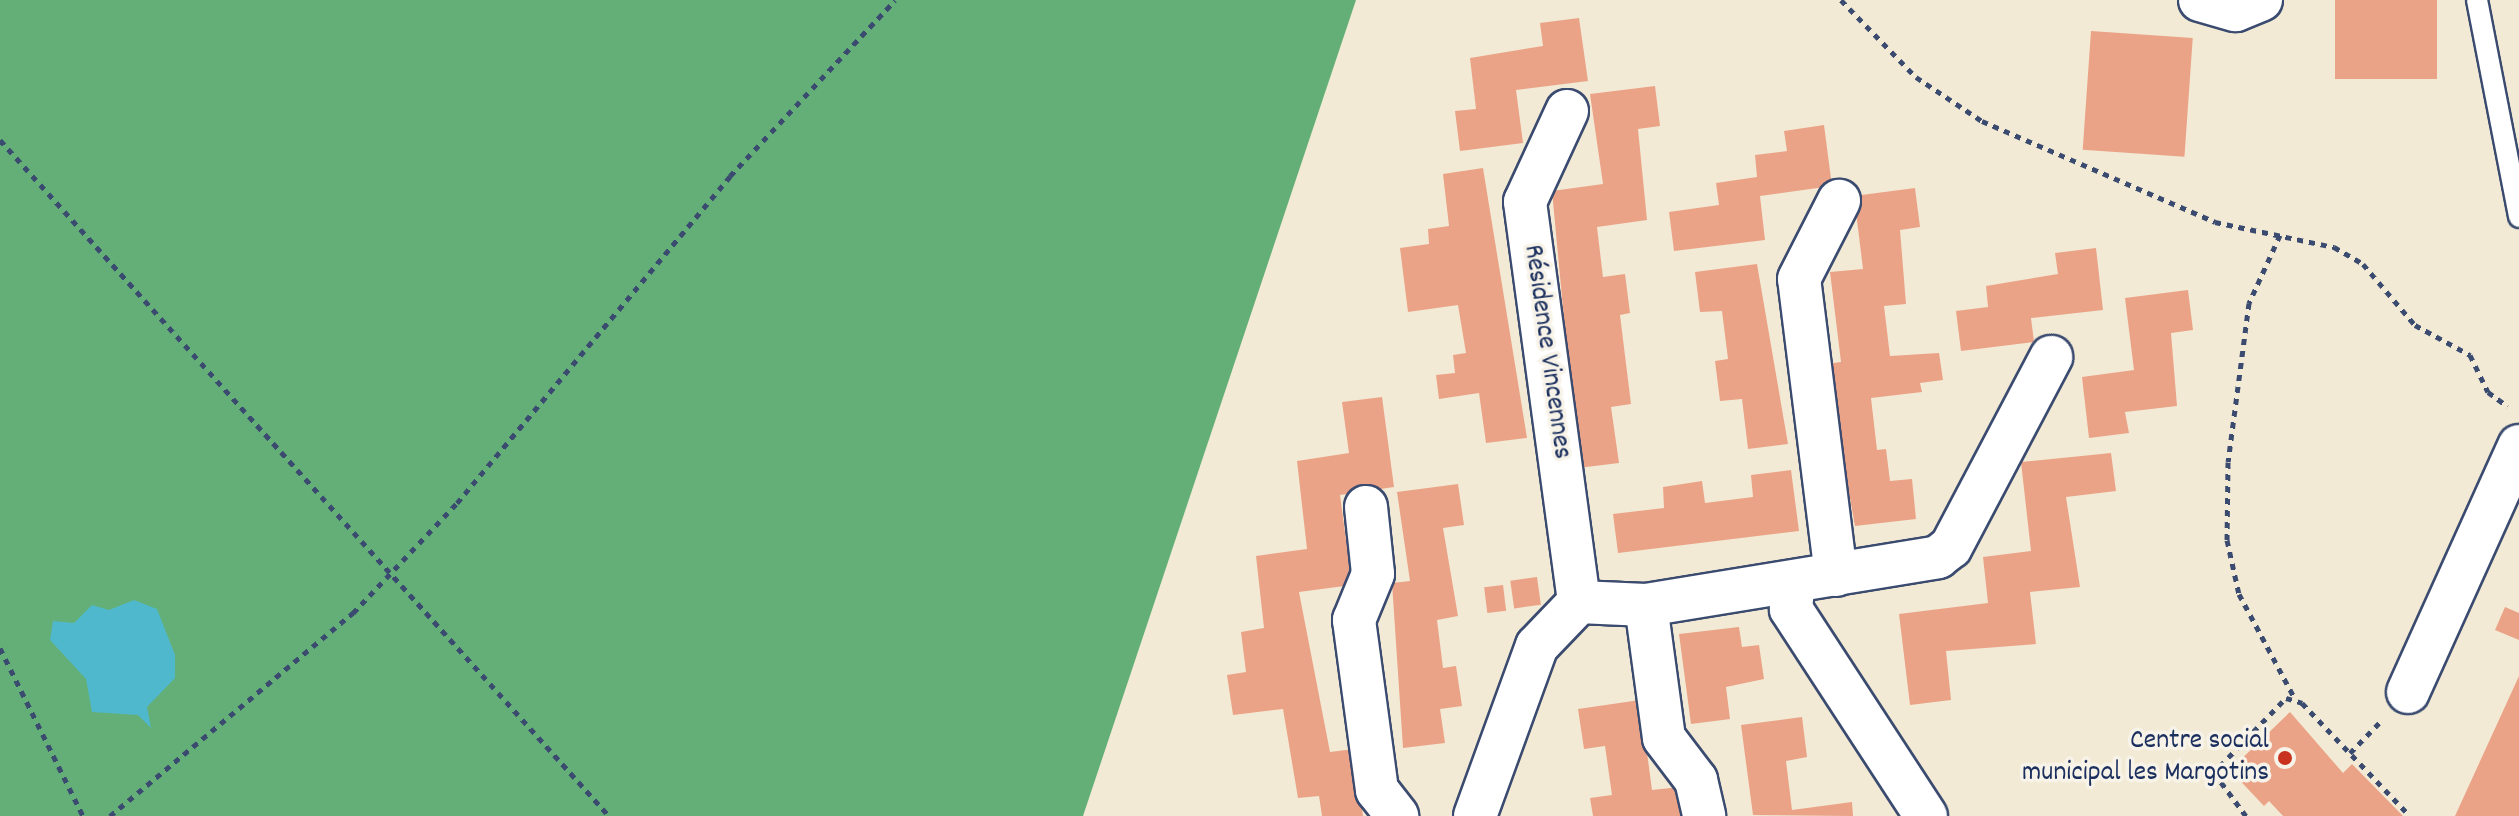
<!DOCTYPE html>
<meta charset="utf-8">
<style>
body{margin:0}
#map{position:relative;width:2519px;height:816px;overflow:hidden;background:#f2ead4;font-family:Dekko,sans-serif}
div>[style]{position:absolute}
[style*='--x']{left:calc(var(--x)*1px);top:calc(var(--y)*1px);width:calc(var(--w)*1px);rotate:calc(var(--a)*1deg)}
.forest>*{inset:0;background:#64af77}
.water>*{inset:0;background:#4fb8cc}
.building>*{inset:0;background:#eba388;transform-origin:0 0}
.path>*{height:5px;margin-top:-2.5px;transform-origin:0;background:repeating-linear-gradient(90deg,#3b4b70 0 6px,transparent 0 12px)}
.roads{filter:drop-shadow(2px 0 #3b4b70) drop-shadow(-2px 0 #3b4b70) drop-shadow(0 2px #3b4b70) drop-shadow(0 -2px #3b4b70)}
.service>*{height:20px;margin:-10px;padding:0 10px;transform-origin:10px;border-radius:10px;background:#fff}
.minor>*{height:42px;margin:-21px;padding:0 21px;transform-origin:21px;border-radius:21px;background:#fff}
.dots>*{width:22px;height:22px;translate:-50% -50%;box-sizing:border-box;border:4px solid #f7f3e8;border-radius:50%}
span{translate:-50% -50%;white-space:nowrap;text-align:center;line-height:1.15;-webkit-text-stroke:7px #f7f3e8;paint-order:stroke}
.street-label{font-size:28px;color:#1b2f5e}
.poi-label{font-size:28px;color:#1b2f5e}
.right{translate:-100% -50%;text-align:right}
</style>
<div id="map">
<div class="forest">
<div style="clip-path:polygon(0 0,1356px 0,1083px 816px,0 816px)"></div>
</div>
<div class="water">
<div style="clip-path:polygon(134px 600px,157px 609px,175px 655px,175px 678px,147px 707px,151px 728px,138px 715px,92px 712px,86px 679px,50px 640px,53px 621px,74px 623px,92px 605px,109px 610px)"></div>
</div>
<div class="building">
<div style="left:2335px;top:0;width:102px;height:79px"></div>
<div style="clip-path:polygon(1579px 18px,1588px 81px,1516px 90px,1523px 143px,1460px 151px,1455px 111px,1476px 109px,1470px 58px,1543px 46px,1540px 23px)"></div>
<div style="left:2091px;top:31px;width:102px;height:119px;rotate:4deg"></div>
<div style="clip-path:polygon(1655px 86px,1660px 126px,1638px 129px,1647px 220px,1597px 227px,1603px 277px,1625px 274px,1630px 313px,1620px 315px,1631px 404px,1611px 407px,1619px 463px,1578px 468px,1552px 191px,1603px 184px,1590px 94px)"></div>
<div style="clip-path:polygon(1824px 125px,1832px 186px,1760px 196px,1765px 240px,1674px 251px,1669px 212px,1719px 205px,1716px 183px,1757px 177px,1755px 155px,1787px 151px,1784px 131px)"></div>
<div style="clip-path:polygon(1483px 168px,1527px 438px,1486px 443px,1479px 393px,1439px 399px,1436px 375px,1455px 373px,1453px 355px,1466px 353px,1458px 305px,1408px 312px,1400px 248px,1429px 244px,1428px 229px,1449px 226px,1443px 174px)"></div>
<div style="clip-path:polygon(1915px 188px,1920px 227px,1900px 230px,1906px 304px,1884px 306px,1890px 356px,1939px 353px,1943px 380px,1920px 383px,1922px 392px,1871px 398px,1877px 450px,1886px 449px,1890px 481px,1912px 479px,1916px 519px,1855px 526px,1826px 364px,1841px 362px,1830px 272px,1863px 269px,1854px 196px)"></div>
<div style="clip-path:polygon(2096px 248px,2103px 310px,2031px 318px,2034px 342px,1961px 351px,1956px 311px,1988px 307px,1986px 286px,2058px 274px,2055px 253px)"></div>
<div style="clip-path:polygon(1757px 264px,1788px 444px,1748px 449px,1742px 399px,1720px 401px,1715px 361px,1728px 359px,1722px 311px,1700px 312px,1695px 272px)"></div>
<div style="clip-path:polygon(2188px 290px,2193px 330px,2171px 333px,2177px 406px,2125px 412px,2129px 433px,2089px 438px,2082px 377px,2134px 370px,2125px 298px)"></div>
<div style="clip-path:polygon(1382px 397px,1394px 487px,1340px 495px,1352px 585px,1299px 592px,1330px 752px,1354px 749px,1363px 816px,1322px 816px,1319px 796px,1298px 798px,1283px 709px,1233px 715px,1227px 675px,1246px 672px,1241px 632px,1264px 628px,1256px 556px,1307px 549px,1297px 461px,1349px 453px,1342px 402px)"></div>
<div style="clip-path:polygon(2111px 453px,2116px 491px,2066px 497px,2080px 587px,2030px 592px,2036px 644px,1946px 651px,1951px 700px,1910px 705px,1899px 614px,1988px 603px,1983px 557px,2031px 551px,2021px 462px)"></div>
<div style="clip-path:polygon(1791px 470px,1799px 531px,1618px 553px,1613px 514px,1664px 508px,1663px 487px,1702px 481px,1705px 503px,1753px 497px,1751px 475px)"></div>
<div style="clip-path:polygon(1458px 484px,1464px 525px,1443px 528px,1458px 616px,1437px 620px,1443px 668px,1456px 666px,1462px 706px,1440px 709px,1445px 743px,1403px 748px,1392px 583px,1410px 581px,1397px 492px)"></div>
<div style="left:1537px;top:577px;width:28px;height:27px;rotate:82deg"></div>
<div style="left:1503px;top:585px;width:26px;height:19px;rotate:83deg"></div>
<div style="clip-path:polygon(2505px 607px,2519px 613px,2519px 640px,2495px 630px)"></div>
<div style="clip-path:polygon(1739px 627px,1742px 647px,1759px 645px,1764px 679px,1726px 687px,1730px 719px,1691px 724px,1679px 634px)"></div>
<div style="clip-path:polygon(2519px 676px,2519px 816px,2455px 816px)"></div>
<div style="clip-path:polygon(1640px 700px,1652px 790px,1680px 787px,1684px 816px,1593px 816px,1590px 798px,1612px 795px,1605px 746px,1584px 749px,1578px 709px)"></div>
<div style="clip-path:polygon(2290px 712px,2343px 773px,2352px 764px,2403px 816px,2283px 816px,2269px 801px,2264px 806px,2230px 770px)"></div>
<div style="clip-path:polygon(1802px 717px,1807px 757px,1786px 761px,1792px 810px,1852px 802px,1853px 816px,1753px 815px,1741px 725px)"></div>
</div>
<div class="path">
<div style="--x:1841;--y:0;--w:107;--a:45.8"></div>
<div style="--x:1916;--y:77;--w:79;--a:33.7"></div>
<div style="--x:1982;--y:121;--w:254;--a:23.4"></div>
<div style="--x:2215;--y:222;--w:122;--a:11.9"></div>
<div style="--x:2334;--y:247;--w:34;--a:30"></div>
<div style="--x:2363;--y:264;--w:80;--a:49.6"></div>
<div style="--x:2415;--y:325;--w:63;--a:28.6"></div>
<div style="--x:2470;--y:355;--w:41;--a:64.1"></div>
<div style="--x:2488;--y:392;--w:24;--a:36"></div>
<div style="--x:0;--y:140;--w:910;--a:47.98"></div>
<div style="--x:2280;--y:235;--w:75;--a:114.5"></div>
<div style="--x:2249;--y:303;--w:160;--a:97.5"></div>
<div style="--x:2228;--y:462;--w:78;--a:90.7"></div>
<div style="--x:2227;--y:540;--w:55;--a:77.5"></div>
<div style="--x:2239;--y:594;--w:119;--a:61.9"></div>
<div style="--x:0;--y:648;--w:187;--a:63.7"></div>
<div style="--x:2350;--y:753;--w:47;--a:-45.9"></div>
<div style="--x:110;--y:816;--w:317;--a:-39.9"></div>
<div style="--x:353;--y:613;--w:151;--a:-46.6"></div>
<div style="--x:457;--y:503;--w:426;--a:-50.1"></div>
<div style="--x:730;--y:176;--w:241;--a:-46.8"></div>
<div style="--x:2246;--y:816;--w:47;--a:-126.4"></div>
<div style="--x:2218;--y:778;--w:12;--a:-81"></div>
<div style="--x:2220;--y:766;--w:95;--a:-45.9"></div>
<div style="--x:2286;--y:698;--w:17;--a:17"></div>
<div style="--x:2302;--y:703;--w:156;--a:46.3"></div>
</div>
<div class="roads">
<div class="service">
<div style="--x:2477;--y:0;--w:221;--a:79"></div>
</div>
<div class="minor">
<div style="--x:2200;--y:0;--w:37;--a:16"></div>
<div style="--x:2236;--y:10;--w:27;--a:-22"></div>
<div style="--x:1567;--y:111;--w:100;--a:114.8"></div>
<div style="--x:1525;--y:202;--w:404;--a:82.3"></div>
<div style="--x:1366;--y:507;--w:67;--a:84"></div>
<div style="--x:1373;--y:574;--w:50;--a:112.4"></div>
<div style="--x:1354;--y:620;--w:172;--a:82.3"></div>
<div style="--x:1377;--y:790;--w:33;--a:52"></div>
<div style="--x:1836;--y:575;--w:298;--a:-97.1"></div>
<div style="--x:1799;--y:279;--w:88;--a:-62.9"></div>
<div style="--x:1794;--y:583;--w:26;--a:97"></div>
<div style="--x:1791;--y:609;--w:247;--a:56.9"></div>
<div style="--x:1646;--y:605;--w:134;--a:82.3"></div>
<div style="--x:1664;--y:738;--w:53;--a:52.7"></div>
<div style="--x:1696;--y:780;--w:37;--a:77"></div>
<div style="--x:2408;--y:692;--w:270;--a:-65.7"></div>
<div style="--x:1475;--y:816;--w:181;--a:-70"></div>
<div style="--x:1537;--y:646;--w:61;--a:-46.3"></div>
<div style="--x:1579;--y:602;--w:67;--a:2.6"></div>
<div style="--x:1646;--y:605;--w:296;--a:-9.3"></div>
<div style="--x:1938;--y:557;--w:16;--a:-38"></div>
<div style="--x:1951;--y:547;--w:215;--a:-62.2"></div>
</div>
</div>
<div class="dots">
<div style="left:2285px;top:758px;background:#c8321e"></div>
</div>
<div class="street-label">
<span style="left:1546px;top:352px;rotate:82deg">Résidence Vincennes</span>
</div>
<div class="poi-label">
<span class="right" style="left:2269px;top:758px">Centre social<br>municipal les Margotins</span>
</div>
</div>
